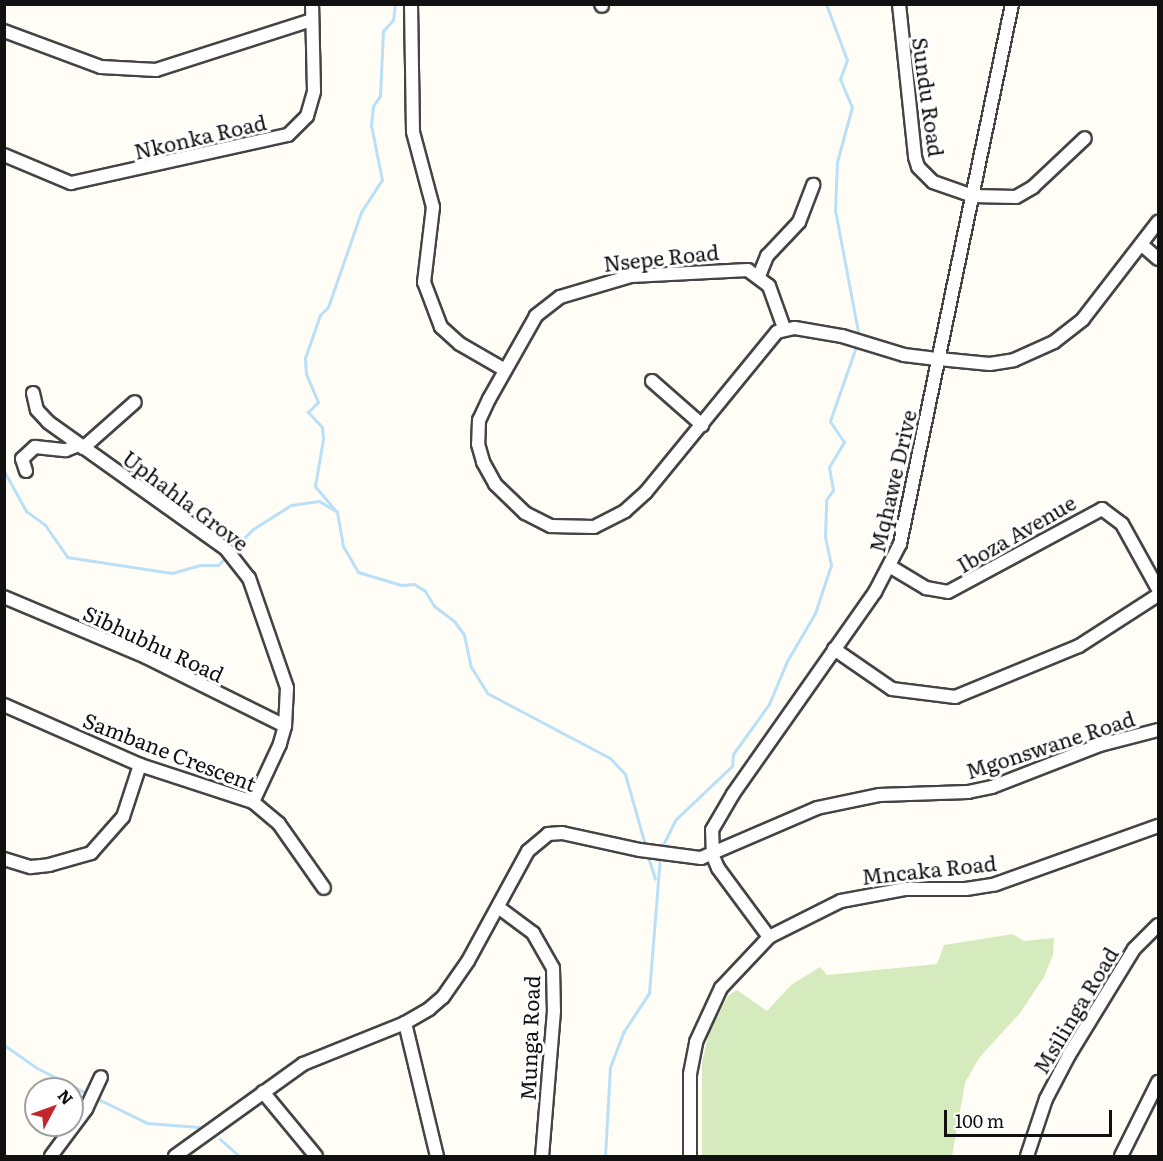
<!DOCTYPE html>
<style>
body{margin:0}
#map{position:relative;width:1163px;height:1161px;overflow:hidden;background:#fffdf5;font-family:Literata,serif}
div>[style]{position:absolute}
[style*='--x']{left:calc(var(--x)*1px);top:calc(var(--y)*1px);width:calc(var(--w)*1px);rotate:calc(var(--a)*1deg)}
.green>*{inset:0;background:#d5ebbd}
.stream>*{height:3px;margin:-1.5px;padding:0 1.5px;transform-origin:1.5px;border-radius:1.5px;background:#b9e0f7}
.roads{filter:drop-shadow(2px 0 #444) drop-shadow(-2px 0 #444) drop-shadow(0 2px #444) drop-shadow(0 -2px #444)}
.minor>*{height:12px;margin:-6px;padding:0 6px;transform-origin:6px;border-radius:6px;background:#fff}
span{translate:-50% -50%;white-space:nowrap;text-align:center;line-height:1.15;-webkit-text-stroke:6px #fff;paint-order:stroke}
.street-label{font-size:21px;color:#111}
.frame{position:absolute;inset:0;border:6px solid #111;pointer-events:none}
.north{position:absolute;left:24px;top:1077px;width:60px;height:60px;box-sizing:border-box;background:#fff;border:2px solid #a0a0a0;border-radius:50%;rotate:49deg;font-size:16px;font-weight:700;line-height:24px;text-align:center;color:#111}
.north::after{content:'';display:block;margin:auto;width:21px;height:27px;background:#c4262e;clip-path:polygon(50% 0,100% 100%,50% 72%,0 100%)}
.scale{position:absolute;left:944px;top:1110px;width:168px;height:27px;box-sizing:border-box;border:3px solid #111;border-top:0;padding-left:8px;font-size:18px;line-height:21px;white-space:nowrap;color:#111;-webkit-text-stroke:4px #fff;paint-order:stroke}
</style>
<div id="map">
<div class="green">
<div style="clip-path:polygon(1013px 934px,1024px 941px,1054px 938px,1053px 955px,1044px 977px,1020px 1013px,979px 1058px,965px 1083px,952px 1156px,702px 1156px,702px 1062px,709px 1033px,728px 996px,737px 990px,767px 1011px,791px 985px,820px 967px,827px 975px,937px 964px,944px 945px)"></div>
</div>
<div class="stream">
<div style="--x:826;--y:4;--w:60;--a:69.4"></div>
<div style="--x:847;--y:60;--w:20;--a:110"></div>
<div style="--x:840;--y:79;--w:30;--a:67"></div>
<div style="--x:852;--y:107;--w:57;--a:105.3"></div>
<div style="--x:837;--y:162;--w:48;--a:92.4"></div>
<div style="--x:835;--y:210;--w:129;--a:79.3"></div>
<div style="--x:4;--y:471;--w:46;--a:61.2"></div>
<div style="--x:26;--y:511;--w:24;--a:36"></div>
<div style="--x:45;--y:525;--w:39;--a:55"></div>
<div style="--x:67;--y:557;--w:106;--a:8.7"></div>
<div style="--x:172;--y:573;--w:29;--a:-16"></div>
<div style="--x:200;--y:565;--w:18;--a:0"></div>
<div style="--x:218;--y:565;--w:13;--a:-45"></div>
<div style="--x:335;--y:510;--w:31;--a:-130"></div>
<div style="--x:315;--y:486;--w:48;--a:-80.3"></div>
<div style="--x:323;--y:439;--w:12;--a:-95"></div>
<div style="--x:322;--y:427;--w:21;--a:-133"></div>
<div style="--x:308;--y:412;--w:14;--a:-45"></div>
<div style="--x:318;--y:402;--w:30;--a:-113"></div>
<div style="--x:306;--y:374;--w:16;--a:-94"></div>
<div style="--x:305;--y:358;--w:46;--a:-70.8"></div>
<div style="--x:320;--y:315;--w:11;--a:-45"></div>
<div style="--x:328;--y:307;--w:101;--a:-70.8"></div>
<div style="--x:361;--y:212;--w:38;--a:-57"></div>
<div style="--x:382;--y:180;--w:56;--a:-101.3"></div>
<div style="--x:371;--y:125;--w:19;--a:-84"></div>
<div style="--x:373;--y:106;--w:12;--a:-55"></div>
<div style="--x:380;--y:96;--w:65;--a:-87.4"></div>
<div style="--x:383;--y:31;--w:15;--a:-48"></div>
<div style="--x:393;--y:20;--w:16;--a:-83"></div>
<div style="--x:231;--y:551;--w:31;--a:-45"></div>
<div style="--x:253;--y:529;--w:45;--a:-32.3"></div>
<div style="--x:291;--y:505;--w:28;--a:-8"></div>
<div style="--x:319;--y:501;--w:21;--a:31"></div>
<div style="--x:337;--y:512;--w:35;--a:80"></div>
<div style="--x:343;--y:546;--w:30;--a:60"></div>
<div style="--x:358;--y:572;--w:45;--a:16.8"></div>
<div style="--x:401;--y:585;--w:13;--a:-4"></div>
<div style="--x:414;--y:584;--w:13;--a:32"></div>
<div style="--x:425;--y:591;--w:17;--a:59"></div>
<div style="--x:434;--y:606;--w:25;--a:37"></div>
<div style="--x:454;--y:621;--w:17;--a:54"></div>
<div style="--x:464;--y:635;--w:33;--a:78"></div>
<div style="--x:471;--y:667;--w:31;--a:58"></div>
<div style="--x:487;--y:693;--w:139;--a:27.9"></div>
<div style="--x:610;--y:758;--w:22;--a:47"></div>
<div style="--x:625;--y:774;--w:77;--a:74.2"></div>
<div style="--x:661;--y:849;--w:32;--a:-64"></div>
<div style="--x:675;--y:820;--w:79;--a:-43.5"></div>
<div style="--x:732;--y:766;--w:12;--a:-85"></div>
<div style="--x:733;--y:754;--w:62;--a:-54.2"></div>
<div style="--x:769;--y:704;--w:47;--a:-67.3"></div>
<div style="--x:787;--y:661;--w:56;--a:-59.7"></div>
<div style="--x:815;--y:613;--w:51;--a:-71.6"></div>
<div style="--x:831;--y:565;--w:29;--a:-102"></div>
<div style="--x:825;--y:537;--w:37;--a:-88"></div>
<div style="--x:826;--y:500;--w:12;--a:-55"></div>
<div style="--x:833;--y:490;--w:23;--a:-100"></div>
<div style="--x:829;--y:467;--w:29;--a:-59"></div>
<div style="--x:844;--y:442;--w:25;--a:-124"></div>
<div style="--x:830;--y:421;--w:82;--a:-70.7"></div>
<div style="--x:647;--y:854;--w:26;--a:72"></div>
<div style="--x:4;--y:1045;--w:40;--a:34.9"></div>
<div style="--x:37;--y:1068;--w:57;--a:27"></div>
<div style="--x:94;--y:1097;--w:59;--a:26.1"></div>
<div style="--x:147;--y:1123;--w:52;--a:4.4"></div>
<div style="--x:220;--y:1139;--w:25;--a:42"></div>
<div style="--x:605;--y:1156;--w:89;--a:-86.8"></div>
<div style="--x:610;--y:1067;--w:39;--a:-69"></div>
<div style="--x:624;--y:1031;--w:45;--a:-56.7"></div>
<div style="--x:649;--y:993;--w:137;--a:-85.4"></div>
</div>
<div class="roads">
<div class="minor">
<div style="--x:411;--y:4;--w:128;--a:89.1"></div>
<div style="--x:413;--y:132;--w:78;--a:75.1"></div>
<div style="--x:433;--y:207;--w:76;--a:96.8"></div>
<div style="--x:424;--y:282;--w:48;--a:69.3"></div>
<div style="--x:441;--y:327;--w:25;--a:42"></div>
<div style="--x:460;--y:344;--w:52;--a:30"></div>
<div style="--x:601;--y:4;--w:2;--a:63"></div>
<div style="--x:899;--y:4;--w:154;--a:84"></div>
<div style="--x:915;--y:157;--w:10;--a:73"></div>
<div style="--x:918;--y:167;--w:21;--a:45"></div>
<div style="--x:933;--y:182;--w:42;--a:19.3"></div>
<div style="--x:973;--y:196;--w:43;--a:1.3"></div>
<div style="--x:1016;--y:197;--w:20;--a:-30"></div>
<div style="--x:1033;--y:187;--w:71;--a:-43.3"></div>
<div style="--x:4;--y:31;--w:103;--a:20.4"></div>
<div style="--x:101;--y:67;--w:55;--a:3.1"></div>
<div style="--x:156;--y:70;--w:164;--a:-17.8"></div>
<div style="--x:4;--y:155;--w:73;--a:22.7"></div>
<div style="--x:71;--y:183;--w:222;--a:-12.5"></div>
<div style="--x:288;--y:135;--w:27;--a:-45"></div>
<div style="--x:307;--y:116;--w:26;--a:-74"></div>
<div style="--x:314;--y:91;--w:87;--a:-91.3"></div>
<div style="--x:1142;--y:245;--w:21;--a:41"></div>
<div style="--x:759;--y:276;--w:22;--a:-68"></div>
<div style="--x:767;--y:256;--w:47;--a:-46.7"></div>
<div style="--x:799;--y:222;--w:40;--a:-69"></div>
<div style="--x:784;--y:328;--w:45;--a:-109.7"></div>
<div style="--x:769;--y:286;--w:26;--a:-143"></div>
<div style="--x:748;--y:270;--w:117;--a:177.1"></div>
<div style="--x:631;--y:276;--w:74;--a:163.5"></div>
<div style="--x:560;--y:297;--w:31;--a:142"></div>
<div style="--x:536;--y:316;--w:95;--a:119.5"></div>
<div style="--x:489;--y:399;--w:23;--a:115"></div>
<div style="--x:479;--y:420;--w:24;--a:92"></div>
<div style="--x:478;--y:444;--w:19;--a:74"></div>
<div style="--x:483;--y:462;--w:25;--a:61"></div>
<div style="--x:495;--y:484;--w:42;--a:44"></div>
<div style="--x:525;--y:513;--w:29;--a:27"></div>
<div style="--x:551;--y:526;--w:43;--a:1.3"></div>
<div style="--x:594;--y:527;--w:35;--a:-27"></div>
<div style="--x:625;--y:511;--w:28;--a:-42"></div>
<div style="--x:646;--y:492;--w:207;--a:-50.7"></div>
<div style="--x:777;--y:332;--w:18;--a:-13"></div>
<div style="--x:795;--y:328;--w:48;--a:9.7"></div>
<div style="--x:842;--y:336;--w:65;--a:17"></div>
<div style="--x:904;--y:355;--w:35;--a:7"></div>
<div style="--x:939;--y:359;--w:51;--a:5.6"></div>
<div style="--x:990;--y:364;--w:24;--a:-9"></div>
<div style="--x:1014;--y:360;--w:44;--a:-24.2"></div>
<div style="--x:1054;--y:342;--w:37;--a:-38"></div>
<div style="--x:1083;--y:319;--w:123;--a:-52.3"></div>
<div style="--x:652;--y:381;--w:67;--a:41.3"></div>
<div style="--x:33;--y:393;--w:17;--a:77"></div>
<div style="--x:37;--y:410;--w:16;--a:47"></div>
<div style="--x:48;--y:422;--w:219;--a:35.5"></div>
<div style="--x:226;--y:549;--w:37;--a:52"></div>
<div style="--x:249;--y:578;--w:116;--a:70.9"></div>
<div style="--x:287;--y:688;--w:38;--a:93"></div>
<div style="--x:285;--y:726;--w:19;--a:106"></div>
<div style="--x:280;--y:744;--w:64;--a:115"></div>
<div style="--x:83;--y:448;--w:69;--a:-41.5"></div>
<div style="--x:26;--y:471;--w:13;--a:-108"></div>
<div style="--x:22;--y:459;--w:18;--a:-43"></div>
<div style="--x:35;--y:447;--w:31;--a:6"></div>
<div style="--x:66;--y:450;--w:14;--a:-21"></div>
<div style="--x:891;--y:567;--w:41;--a:31"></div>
<div style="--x:926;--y:588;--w:22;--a:10"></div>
<div style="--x:948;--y:592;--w:175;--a:-28.3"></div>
<div style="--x:1102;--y:509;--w:25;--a:37"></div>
<div style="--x:1122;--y:524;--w:74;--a:61"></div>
<div style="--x:4;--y:597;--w:154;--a:22.9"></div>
<div style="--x:146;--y:657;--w:155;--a:26.4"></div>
<div style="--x:834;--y:649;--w:70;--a:34.6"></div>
<div style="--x:892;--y:689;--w:64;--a:7.2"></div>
<div style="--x:955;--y:697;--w:134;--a:-22.4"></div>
<div style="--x:1079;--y:646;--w:94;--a:-32.8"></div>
<div style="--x:4;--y:705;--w:149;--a:23.8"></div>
<div style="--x:140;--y:765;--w:119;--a:18.1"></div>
<div style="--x:253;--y:802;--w:34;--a:40"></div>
<div style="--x:279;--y:824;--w:78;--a:54.9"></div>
<div style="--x:4;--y:859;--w:28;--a:17"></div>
<div style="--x:31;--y:867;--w:18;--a:-6"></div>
<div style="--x:49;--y:865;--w:44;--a:-15.9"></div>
<div style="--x:91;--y:853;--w:48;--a:-48.4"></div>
<div style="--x:123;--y:817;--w:55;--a:-71.9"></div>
<div style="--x:498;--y:907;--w:44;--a:36.6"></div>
<div style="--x:533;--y:933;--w:40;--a:60.3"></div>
<div style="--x:553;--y:968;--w:43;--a:88.7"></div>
<div style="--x:554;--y:1011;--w:145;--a:94.7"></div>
<div style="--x:769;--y:937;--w:86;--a:-126.5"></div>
<div style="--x:718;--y:868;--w:13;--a:-113"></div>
<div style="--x:713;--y:856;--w:26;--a:-92"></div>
<div style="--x:712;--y:830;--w:42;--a:-59.7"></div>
<div style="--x:733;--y:794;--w:247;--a:-54.9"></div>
<div style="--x:875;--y:592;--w:54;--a:-62.5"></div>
<div style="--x:900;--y:544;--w:551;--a:-78.28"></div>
<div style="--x:405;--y:1023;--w:137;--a:76.5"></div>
<div style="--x:263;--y:1092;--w:83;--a:50.4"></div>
<div style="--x:51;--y:1156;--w:59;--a:-53.3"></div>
<div style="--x:86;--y:1109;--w:35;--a:-65"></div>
<div style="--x:175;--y:1156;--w:158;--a:-35.7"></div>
<div style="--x:303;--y:1064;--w:110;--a:-21.9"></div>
<div style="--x:405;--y:1023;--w:28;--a:-30"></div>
<div style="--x:429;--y:1009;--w:18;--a:-41"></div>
<div style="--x:443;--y:997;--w:44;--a:-55.2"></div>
<div style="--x:468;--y:961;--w:125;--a:-61.4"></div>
<div style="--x:528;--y:851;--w:26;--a:-40"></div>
<div style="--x:548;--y:834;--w:14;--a:-4"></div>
<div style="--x:562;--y:833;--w:80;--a:12.3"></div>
<div style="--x:640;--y:850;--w:62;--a:7.5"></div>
<div style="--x:701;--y:858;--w:126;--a:-23.3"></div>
<div style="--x:817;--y:808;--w:63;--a:-11.8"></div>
<div style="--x:879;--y:795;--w:89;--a:-1.9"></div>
<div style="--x:968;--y:792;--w:25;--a:-12"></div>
<div style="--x:992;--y:787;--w:116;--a:-21.3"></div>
<div style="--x:1100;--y:745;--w:60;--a:-14.5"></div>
<div style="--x:690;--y:1156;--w:82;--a:-90"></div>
<div style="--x:690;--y:1074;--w:33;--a:-79"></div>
<div style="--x:696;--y:1042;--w:60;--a:-65.2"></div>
<div style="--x:721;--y:988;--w:70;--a:-46.7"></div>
<div style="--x:769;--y:937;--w:80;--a:-26.6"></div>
<div style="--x:841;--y:901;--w:66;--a:-10.5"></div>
<div style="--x:906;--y:889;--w:60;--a:0"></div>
<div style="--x:966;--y:889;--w:30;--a:-9"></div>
<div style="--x:996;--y:884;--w:172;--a:-19.7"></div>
<div style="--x:1027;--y:1156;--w:60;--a:-71.6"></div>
<div style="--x:1046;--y:1099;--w:50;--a:-62.4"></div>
<div style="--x:1069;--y:1055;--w:124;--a:-58.5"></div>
<div style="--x:1134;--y:949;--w:34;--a:-45"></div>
<div style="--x:1121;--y:1156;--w:83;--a:-63.4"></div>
</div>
</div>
<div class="street-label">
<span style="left:929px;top:97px;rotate:82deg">Sundu Road</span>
<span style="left:200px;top:136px;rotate:-13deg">Nkonka Road</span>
<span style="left:661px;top:257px;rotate:-6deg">Nsepe Road</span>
<span style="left:892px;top:481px;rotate:-77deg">Mqhawe Drive</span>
<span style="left:186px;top:500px;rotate:37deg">Uphahla Grove</span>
<span style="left:1016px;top:533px;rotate:-30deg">Iboza Avenue</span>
<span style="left:154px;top:643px;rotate:25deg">Sibhubhu Road</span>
<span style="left:1050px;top:744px;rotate:-18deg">Mgonswane Road</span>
<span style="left:170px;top:751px;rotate:21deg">Sambane Crescent</span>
<span style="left:929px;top:869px;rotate:-6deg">Mncaka Road</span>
<span style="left:1075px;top:1010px;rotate:-59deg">Msilinga Road</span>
<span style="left:529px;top:1038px;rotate:-88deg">Munga Road</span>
</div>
<div class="frame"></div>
<div class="north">N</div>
<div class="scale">100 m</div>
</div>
